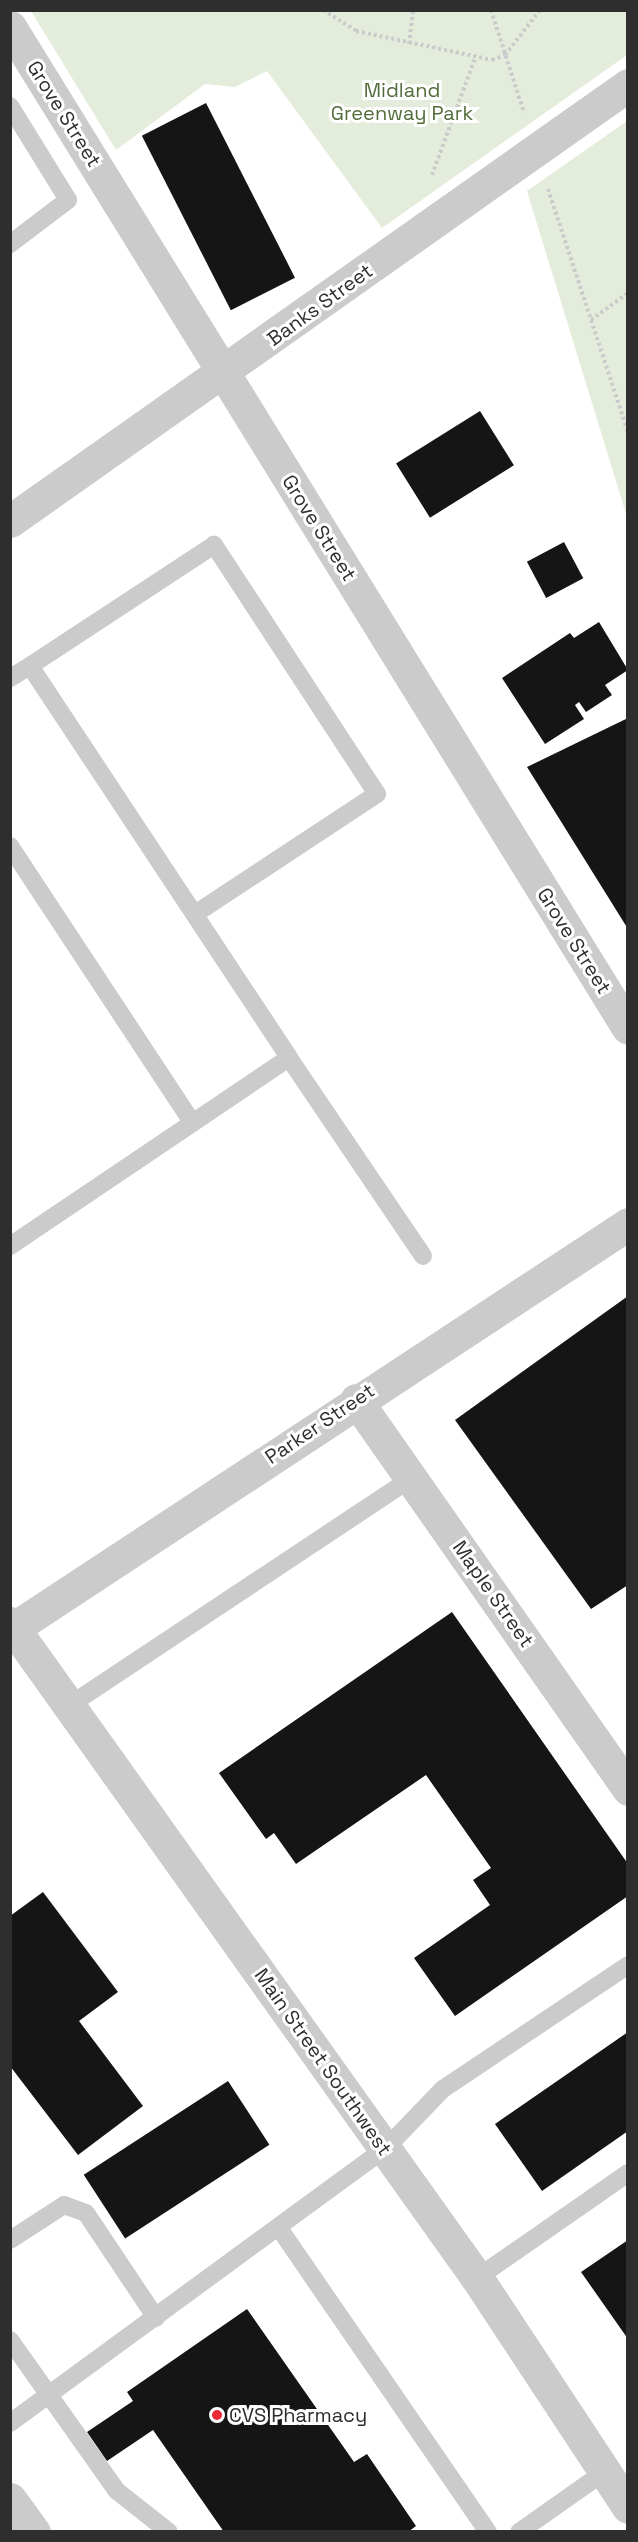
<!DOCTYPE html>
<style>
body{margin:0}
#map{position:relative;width:638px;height:2542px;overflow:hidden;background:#fff;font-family:"Space Grotesk",sans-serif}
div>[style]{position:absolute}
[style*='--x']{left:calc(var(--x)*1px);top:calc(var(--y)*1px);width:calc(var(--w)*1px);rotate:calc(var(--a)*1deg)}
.green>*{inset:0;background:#e4ecdb}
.building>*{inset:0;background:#151515;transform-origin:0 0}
.path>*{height:4px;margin-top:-2px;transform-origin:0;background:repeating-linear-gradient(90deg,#cbcbcb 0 3px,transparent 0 6px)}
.service>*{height:18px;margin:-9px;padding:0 9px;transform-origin:9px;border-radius:9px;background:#cbcbcb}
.minor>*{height:33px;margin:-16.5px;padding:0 16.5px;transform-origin:16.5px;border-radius:16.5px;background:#cbcbcb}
.tertiary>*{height:33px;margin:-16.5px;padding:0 16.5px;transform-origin:16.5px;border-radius:16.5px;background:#cbcbcb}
.dots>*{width:16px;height:16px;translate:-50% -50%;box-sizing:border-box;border:3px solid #fff;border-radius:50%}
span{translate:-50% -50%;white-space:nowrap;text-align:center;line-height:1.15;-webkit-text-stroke:6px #fff;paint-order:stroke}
.park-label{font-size:20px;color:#516c39}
.street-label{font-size:20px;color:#2e2e2e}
.poi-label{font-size:20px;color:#2e2e2e}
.left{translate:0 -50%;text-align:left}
.frame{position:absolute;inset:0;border:12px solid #2e2e2e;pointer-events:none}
</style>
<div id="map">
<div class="green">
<div style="clip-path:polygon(31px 11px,627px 11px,627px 55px,382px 228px,267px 71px,235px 87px,205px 84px,116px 150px)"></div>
<div style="clip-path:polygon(627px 121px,627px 517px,527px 191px)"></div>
</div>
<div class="building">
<div style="left:206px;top:103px;width:196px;height:72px;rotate:63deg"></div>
<div style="left:480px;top:411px;width:64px;height:99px;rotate:58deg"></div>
<div style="left:564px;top:542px;width:41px;height:42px;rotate:62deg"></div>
<div style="clip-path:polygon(599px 622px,628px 670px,605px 685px,612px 695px,586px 712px,579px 702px,575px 705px,584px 719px,545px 744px,502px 678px,570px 633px,574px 638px)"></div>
<div style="clip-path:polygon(628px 718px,628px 929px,527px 767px)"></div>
<div style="clip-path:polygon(628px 1296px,628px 1585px,591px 1609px,455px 1420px)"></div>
<div style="clip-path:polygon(452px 1612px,628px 1864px,628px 1896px,455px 2016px,414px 1958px,490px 1905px,473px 1880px,491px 1868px,426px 1775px,296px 1864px,274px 1833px,266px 1839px,219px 1773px)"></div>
<div style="clip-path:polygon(43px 1892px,118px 1992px,79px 2021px,143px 2106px,78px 2155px,10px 2066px,10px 1916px)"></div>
<div style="clip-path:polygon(628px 2032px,628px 2131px,542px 2191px,495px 2124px)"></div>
<div style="left:228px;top:2081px;width:76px;height:172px;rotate:57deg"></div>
<div style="clip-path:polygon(628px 2240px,628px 2339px,581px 2272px)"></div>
<div style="clip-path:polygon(247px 2309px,354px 2462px,367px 2454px,416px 2526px,408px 2532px,224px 2532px,153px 2430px,107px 2461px,87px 2432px,133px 2401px,127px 2392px)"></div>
</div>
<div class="path">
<div style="--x:323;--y:10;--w:39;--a:32"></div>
<div style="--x:356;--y:31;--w:139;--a:12"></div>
<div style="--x:492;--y:60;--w:14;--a:-21"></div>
<div style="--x:505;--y:55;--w:57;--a:-52.1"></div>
<div style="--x:491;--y:10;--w:108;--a:72.2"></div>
<div style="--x:409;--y:44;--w:34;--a:-83"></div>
<div style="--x:432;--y:175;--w:125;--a:-69.8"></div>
<div style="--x:548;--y:189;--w:256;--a:71.8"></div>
<div style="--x:591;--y:320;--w:46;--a:-36.1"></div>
</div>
<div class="service">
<div style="--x:10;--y:106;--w:110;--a:58.3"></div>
<div style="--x:68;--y:200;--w:73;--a:142.8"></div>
<div style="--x:10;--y:678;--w:23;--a:-31"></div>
<div style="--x:10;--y:846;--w:331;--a:56.6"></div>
<div style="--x:195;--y:914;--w:218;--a:-33.4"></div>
<div style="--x:377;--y:794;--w:298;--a:-123.2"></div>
<div style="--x:214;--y:545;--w:220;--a:146.7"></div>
<div style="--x:30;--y:666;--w:470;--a:56.5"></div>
<div style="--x:10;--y:1246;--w:336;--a:-34"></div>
<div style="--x:289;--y:1058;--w:239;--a:55.9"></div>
<div style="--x:70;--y:1705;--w:412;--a:-33.6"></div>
<div style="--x:279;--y:2228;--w:369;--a:55.5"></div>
<div style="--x:10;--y:2240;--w:64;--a:-32.9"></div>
<div style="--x:64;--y:2205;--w:23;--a:20"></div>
<div style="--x:86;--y:2213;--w:126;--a:56.3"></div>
<div style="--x:477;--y:2278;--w:184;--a:-34.8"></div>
<div style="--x:10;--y:2340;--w:185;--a:54.7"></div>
<div style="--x:117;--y:2491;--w:66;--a:38.3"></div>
<div style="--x:10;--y:2423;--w:464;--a:-36.2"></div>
<div style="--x:385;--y:2149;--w:83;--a:-46"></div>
<div style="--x:443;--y:2089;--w:223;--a:-33.8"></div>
<div style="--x:519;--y:2532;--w:104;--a:-35.2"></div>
</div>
<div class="minor">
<div style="--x:10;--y:27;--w:1176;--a:58.31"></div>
<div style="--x:10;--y:521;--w:756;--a:-35.2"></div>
<div style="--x:356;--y:1400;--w:475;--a:55"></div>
<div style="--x:10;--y:1623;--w:804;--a:54.51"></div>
<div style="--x:477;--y:2278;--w:274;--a:56.6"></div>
<div style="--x:14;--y:1628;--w:735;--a:-33.34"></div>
</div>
<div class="tertiary">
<div style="--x:10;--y:2499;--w:41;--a:54"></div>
</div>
<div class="dots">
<div style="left:217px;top:2415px;background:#ed2839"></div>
</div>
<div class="park-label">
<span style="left:402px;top:102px">Midland<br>Greenway Park</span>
</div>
<div class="street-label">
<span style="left:64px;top:114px;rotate:58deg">Grove Street</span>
<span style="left:320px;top:305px;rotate:-36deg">Banks Street</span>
<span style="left:319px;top:528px;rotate:58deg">Grove Street</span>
<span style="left:574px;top:941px;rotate:58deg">Grove Street</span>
<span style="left:320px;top:1424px;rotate:-34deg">Parker Street</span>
<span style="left:493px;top:1594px;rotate:55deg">Maple Street</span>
<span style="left:323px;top:2062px;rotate:55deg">Main Street Southwest</span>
</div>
<div class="poi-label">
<span class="left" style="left:229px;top:2415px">CVS Pharmacy</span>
</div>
<div class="frame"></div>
</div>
